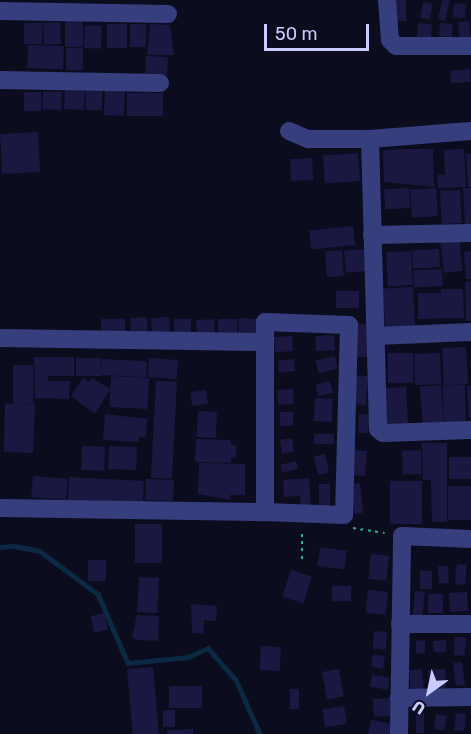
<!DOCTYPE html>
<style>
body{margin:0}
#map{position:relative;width:471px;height:734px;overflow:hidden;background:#0c0c1f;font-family:Rubik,sans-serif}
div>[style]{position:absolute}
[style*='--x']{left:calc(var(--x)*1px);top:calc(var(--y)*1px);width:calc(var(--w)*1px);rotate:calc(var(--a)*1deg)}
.stream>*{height:4.5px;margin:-2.25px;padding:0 2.25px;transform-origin:2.25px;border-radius:2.25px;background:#0b2943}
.building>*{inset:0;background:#1a1840;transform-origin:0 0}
.path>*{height:2px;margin-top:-1px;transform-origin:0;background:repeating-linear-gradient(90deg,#2cb195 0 3px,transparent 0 7.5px)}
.minor>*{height:18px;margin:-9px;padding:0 9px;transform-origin:9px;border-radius:9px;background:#363e7e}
span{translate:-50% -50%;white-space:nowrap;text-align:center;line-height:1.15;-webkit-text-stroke:5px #0c0c1f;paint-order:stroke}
.north{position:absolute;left:399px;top:662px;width:60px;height:60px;-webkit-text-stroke:4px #0c0c1f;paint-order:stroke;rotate:213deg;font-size:16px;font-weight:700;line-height:24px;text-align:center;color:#cacbff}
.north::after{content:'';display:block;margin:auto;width:21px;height:27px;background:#cacbff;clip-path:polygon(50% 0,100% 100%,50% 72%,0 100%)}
.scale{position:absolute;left:264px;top:24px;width:105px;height:27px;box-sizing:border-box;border:3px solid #cacbff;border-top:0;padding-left:8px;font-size:18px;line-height:21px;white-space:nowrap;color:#cacbff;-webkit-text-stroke:4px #0c0c1f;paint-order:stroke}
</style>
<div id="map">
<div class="stream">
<div style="--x:0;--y:547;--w:14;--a:-4"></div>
<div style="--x:14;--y:546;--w:26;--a:11"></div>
<div style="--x:40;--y:551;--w:72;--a:36.6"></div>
<div style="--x:98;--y:594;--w:75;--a:66.5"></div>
<div style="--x:128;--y:663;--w:60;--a:-5.7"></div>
<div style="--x:188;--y:657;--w:22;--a:-24"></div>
<div style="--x:208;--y:648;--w:43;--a:48.8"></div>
<div style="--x:236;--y:680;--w:59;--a:66"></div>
</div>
<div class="building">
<div style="left:394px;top:0;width:12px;height:21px"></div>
<div style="clip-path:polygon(442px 0,450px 0,445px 21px,438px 19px)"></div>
<div style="left:423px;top:2px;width:10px;height:16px;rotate:11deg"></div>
<div style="left:454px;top:3px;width:12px;height:14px;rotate:5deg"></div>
<div style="left:65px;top:21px;width:18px;height:26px"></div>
<div style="left:469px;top:21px;width:19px;height:11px;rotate:84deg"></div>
<div style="left:60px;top:22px;width:22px;height:17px;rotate:87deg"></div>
<div style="left:24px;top:23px;width:18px;height:21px"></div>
<div style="left:418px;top:23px;width:14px;height:14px;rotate:4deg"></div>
<div style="left:440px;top:23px;width:13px;height:13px;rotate:4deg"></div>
<div style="left:107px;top:24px;width:20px;height:24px"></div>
<div style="left:130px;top:24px;width:16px;height:23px"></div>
<div style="clip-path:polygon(150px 24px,170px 25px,174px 55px,147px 55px)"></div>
<div style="left:85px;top:25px;width:17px;height:23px;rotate:3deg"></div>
<div style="left:28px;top:45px;width:36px;height:23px;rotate:2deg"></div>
<div style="left:66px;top:48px;width:17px;height:22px"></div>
<div style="left:146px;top:56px;width:22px;height:18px;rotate:3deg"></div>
<div style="left:470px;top:69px;width:13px;height:20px;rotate:86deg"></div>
<div style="left:65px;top:90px;width:20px;height:19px;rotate:3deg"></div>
<div style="left:86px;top:90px;width:16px;height:20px"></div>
<div style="left:105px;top:90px;width:20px;height:25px;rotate:3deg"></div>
<div style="left:43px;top:91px;width:19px;height:18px;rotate:3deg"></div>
<div style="left:24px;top:92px;width:17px;height:19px"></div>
<div style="left:127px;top:93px;width:36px;height:23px"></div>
<div style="left:38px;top:132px;width:40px;height:38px;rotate:87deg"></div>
<div style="clip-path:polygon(410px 149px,433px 149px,434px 187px,384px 182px,383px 150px)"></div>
<div style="clip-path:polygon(464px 149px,466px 187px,438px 188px,437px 175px,445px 175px,444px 150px)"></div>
<div style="left:358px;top:153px;width:28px;height:35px;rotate:86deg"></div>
<div style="clip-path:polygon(466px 154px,471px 154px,471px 187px,468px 187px)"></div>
<div style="left:312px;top:158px;width:22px;height:22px;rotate:87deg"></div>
<div style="left:409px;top:188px;width:20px;height:25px;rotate:87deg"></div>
<div style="left:436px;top:188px;width:28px;height:26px;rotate:86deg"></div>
<div style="clip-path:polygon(463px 188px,471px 188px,471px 225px,465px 225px)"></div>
<div style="left:460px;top:190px;width:33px;height:20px;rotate:87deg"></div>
<div style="left:353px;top:226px;width:19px;height:44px;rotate:84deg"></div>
<div style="left:459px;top:239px;width:32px;height:19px;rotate:83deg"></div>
<div style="left:365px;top:249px;width:22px;height:21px;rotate:85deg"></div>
<div style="left:439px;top:249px;width:18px;height:27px;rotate:87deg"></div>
<div style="left:342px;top:250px;width:26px;height:17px;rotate:86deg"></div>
<div style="left:411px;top:251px;width:34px;height:25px;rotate:87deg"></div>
<div style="clip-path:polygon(471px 251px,471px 279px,466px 279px,464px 252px)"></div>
<div style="left:442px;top:269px;width:17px;height:29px;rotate:87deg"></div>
<div style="clip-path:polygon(471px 281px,471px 321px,466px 321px,465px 282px)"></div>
<div style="left:413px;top:287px;width:39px;height:30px;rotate:87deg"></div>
<div style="clip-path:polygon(441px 289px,463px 289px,464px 318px,418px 319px,418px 293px,441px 293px)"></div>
<div style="left:336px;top:291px;width:23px;height:17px"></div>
<div style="left:147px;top:317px;width:22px;height:17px;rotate:87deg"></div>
<div style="left:169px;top:317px;width:21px;height:18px;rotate:87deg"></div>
<div style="left:239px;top:318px;width:19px;height:21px;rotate:3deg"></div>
<div style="left:125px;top:319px;width:18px;height:24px;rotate:90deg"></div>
<div style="left:174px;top:319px;width:17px;height:18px"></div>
<div style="left:214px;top:319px;width:20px;height:18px;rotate:87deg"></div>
<div style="left:218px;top:319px;width:19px;height:20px"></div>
<div style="left:357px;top:324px;width:12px;height:33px"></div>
<div style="left:334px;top:335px;width:15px;height:19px;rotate:86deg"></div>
<div style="left:292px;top:336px;width:15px;height:18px;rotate:86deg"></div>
<div style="left:466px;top:347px;width:37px;height:24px;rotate:87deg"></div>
<div style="left:388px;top:353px;width:25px;height:30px"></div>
<div style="left:440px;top:353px;width:31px;height:26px;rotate:88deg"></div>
<div style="left:335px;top:356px;width:13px;height:20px;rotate:77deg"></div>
<div style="clip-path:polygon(34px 357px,74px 357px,74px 376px,48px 376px,48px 381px,70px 381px,69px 399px,35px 398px)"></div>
<div style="left:76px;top:358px;width:25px;height:18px"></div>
<div style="left:149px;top:358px;width:29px;height:19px;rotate:4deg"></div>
<div style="left:102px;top:359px;width:45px;height:16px;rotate:3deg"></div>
<div style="left:294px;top:359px;width:12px;height:16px;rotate:85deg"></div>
<div style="clip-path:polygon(13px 365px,33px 365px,33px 403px,22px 404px,35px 404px,33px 453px,4px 452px,5px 403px,13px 404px)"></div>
<div style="left:353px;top:375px;width:15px;height:29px;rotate:4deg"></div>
<div style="left:111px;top:376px;width:38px;height:31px;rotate:3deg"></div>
<div style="clip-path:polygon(83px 378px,90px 382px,92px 378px,110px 389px,95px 414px,71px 396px)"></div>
<div style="left:156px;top:381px;width:21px;height:97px;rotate:3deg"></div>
<div style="left:330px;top:381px;width:12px;height:15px;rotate:76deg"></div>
<div style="left:441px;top:385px;width:39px;height:21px;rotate:86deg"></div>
<div style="left:465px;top:385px;width:41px;height:22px;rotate:89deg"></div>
<div style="clip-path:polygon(467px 386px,471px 386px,471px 418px,469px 418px)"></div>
<div style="left:406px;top:387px;width:41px;height:26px;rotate:87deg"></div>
<div style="left:293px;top:389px;width:15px;height:16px;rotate:86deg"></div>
<div style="left:206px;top:390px;width:14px;height:16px;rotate:82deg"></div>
<div style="left:315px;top:398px;width:18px;height:23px;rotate:3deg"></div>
<div style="left:198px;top:411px;width:19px;height:26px;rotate:3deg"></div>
<div style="left:280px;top:412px;width:13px;height:14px"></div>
<div style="clip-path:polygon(105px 414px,147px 419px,146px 437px,139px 437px,139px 442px,103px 440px)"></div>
<div style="clip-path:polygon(359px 414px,370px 415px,368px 433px,358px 433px)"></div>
<div style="left:334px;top:434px;width:10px;height:20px;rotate:90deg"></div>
<div style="left:292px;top:438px;width:14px;height:12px;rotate:82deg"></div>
<div style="clip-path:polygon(196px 439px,231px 440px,231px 445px,236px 445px,236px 458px,231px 458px,231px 463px,195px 462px)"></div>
<div style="clip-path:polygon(422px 443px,447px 443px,447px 522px,432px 522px,431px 480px,423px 480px)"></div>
<div style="left:82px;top:446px;width:23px;height:24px;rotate:2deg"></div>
<div style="left:109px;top:446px;width:28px;height:23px;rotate:2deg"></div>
<div style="left:355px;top:450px;width:12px;height:25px;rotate:5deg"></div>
<div style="left:421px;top:450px;width:24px;height:19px;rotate:88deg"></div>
<div style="left:325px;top:454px;width:19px;height:11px;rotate:78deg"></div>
<div style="left:471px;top:457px;width:22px;height:22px;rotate:90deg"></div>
<div style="left:296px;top:461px;width:8px;height:16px;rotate:76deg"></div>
<div style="clip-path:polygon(199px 463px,245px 464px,245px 495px,230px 495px,230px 500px,198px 494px)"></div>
<div style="left:33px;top:476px;width:35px;height:21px;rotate:5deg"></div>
<div style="left:69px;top:477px;width:75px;height:23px;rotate:3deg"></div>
<div style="clip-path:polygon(309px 478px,311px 508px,301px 509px,300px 496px,284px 497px,283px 480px)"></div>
<div style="left:146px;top:479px;width:28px;height:21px;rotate:2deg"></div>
<div style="left:390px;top:481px;width:32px;height:43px"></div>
<div style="left:360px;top:483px;width:30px;height:9px;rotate:84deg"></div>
<div style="left:319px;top:484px;width:11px;height:22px"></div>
<div style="left:448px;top:486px;width:23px;height:34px"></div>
<div style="left:135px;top:524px;width:27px;height:39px"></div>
<div style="left:320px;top:547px;width:27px;height:19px;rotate:8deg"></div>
<div style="left:371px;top:554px;width:18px;height:25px;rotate:6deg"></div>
<div style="left:88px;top:560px;width:18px;height:21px"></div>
<div style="left:457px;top:564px;width:10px;height:20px;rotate:6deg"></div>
<div style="left:448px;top:566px;width:17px;height:10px;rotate:87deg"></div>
<div style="left:291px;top:570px;width:22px;height:28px;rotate:18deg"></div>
<div style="left:420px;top:571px;width:12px;height:18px"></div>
<div style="left:139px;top:577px;width:20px;height:35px;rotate:3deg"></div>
<div style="left:332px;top:586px;width:19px;height:15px"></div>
<div style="left:368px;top:590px;width:20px;height:23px;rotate:6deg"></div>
<div style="left:415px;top:591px;width:10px;height:25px;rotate:6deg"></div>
<div style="left:467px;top:592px;width:19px;height:18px;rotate:87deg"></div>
<div style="left:443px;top:594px;width:19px;height:15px;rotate:90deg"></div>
<div style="clip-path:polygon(191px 604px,217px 606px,216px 621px,204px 620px,203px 634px,192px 633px)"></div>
<div style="left:104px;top:613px;width:17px;height:14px;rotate:77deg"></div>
<div style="clip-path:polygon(137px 615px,159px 616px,158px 641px,136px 640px,132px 636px)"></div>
<div style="left:374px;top:631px;width:13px;height:18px;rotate:4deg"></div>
<div style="left:455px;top:637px;width:11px;height:18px;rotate:5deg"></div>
<div style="clip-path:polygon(416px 640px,425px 641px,425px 654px,416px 653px)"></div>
<div style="clip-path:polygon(446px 640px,446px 652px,434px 652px,433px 641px)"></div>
<div style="left:261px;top:646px;width:20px;height:24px;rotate:3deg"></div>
<div style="left:373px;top:654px;width:12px;height:13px;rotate:9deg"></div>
<div style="left:462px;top:662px;width:23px;height:9px;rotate:83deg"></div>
<div style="left:153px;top:667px;width:67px;height:26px;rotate:85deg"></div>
<div style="left:339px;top:669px;width:28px;height:17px;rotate:80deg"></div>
<div style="left:422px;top:669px;width:22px;height:13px;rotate:85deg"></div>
<div style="left:445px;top:669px;width:19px;height:17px;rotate:87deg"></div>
<div style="left:372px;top:675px;width:18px;height:12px;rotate:9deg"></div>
<div style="left:169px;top:686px;width:33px;height:22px"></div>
<div style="left:290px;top:689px;width:9px;height:20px"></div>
<div style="left:390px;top:698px;width:18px;height:17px;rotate:87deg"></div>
<div style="left:344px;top:706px;width:18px;height:22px;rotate:81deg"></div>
<div style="left:163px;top:710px;width:12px;height:17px"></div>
<div style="left:416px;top:713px;width:8px;height:20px"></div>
<div style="left:456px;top:713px;width:10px;height:17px;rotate:6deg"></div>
<div style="left:436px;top:714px;width:11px;height:15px;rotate:10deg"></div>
<div style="clip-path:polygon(371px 720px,393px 724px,391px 734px,368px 734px)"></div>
<div style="clip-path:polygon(193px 729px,193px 734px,167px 734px,167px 730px)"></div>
</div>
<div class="path">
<div style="--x:353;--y:528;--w:32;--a:9"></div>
<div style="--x:302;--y:559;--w:30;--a:-90"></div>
</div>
<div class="minor">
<div style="--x:387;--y:0;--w:40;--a:85.7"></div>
<div style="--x:390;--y:40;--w:8;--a:45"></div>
<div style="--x:396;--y:46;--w:75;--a:0"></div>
<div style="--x:0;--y:11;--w:168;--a:1"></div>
<div style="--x:0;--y:80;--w:160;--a:1.1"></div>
<div style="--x:289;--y:131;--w:21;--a:23"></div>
<div style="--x:308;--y:139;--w:62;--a:0"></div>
<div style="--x:370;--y:139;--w:101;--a:-4.5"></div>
<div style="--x:370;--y:139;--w:290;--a:88.4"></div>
<div style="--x:378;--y:429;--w:6;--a:39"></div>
<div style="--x:383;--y:433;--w:88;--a:-2"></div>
<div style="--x:372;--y:235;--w:99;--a:-1.2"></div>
<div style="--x:376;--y:336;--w:95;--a:-2.4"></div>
<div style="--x:0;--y:338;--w:264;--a:0.9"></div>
<div style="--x:0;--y:508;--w:265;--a:0.9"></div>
<div style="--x:265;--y:512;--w:190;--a:-90"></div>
<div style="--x:265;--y:322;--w:84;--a:2"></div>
<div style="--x:349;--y:325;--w:190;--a:91.5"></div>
<div style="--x:344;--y:515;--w:79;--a:-177.8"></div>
<div style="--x:400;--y:624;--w:71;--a:0"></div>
<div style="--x:399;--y:698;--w:72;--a:-0.8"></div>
<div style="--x:399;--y:734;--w:198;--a:-89.1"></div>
<div style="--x:402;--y:536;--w:69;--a:2.5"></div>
</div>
<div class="north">U</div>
<div class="scale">50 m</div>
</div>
